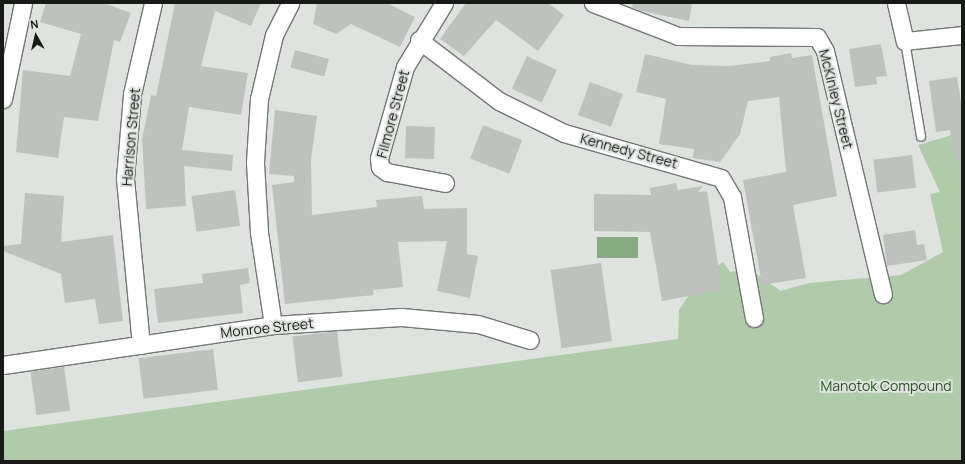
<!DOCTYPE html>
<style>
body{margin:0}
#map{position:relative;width:965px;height:464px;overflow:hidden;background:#dfe3df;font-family:Manrope,sans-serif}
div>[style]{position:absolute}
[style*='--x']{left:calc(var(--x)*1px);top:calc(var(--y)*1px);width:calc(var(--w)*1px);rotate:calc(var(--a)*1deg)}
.green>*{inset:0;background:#afcbaa}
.water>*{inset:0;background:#88aa82;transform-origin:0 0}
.building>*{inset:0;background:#bec2be;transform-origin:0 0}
.roads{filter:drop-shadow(1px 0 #747773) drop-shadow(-1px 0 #747773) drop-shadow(0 1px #747773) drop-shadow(0 -1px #747773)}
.service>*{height:8px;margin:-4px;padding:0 4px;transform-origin:4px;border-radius:4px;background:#fff}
.minor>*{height:17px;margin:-8.5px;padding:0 8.5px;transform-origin:8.5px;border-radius:8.5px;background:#fff}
span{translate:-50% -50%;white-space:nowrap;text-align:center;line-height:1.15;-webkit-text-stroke:4px #dfe3df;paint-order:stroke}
.street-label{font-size:14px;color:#181a18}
.park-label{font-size:14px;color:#25531c}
.frame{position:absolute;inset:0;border:4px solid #181a18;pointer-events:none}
.north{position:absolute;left:16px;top:16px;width:40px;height:40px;-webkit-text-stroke:3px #dfe3df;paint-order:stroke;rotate:352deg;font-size:11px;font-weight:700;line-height:16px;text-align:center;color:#181a18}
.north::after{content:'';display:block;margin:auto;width:14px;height:18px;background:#181a18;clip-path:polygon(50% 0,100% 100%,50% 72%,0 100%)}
</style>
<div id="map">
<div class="green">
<div style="clip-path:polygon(962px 132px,962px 461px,3px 461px,3px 431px,678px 339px,679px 310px,701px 277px,723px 262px,730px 272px,749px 269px,781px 291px,809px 283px,901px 275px,943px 252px,930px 194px,940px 192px,918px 145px)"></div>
</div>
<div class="water">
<div style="left:638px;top:237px;width:21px;height:41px;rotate:90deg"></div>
</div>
<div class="building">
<div style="clip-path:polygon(46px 3px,104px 3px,131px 13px,120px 42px,114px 40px,98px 121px,64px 117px,58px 158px,16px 152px,23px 70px,70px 76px,81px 34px,40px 22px)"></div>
<div style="clip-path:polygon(175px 3px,261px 3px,251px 26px,215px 11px,201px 66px,248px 73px,241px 115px,189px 107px,182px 150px,233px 155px,232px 171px,184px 166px,186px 206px,146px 209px,142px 140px,151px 95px,156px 96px)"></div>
<div style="clip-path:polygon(317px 3px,387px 3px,415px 17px,400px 47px,351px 24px,336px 34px,313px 24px)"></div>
<div style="clip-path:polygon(466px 3px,548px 3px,564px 15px,538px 51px,496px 20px,464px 56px,440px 39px)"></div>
<div style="clip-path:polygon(633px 3px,692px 3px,689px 21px,641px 11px,632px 7px)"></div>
<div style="clip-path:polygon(881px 44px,887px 76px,876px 77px,877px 84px,855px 87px,849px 49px)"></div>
<div style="left:295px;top:50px;width:35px;height:18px;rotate:15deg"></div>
<div style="clip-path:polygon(791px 53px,792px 58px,812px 55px,837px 196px,793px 205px,806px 278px,762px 285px,743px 180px,786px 172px,779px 97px,748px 101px,740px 134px,720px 162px,693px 158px,694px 149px,659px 144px,666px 99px,636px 92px,645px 54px,692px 65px,729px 66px,770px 61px,770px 57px)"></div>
<div style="left:527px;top:56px;width:33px;height:36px;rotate:25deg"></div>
<div style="clip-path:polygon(957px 77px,962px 109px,962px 161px,955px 161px,950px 130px,936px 132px,929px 81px)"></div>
<div style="left:590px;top:82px;width:35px;height:35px;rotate:20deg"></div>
<div style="clip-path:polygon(275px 110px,317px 116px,311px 159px,312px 215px,377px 207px,376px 200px,422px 196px,424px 209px,467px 208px,467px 254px,478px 256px,470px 298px,437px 291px,447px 241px,398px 242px,403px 287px,373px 290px,374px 295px,285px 304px,272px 185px,294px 182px,294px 176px,269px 174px)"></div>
<div style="left:483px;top:125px;width:42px;height:36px;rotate:21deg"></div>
<div style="left:406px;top:126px;width:29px;height:32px;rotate:2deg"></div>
<div style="left:912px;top:155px;width:33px;height:39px;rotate:83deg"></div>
<div style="clip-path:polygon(676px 183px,678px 190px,703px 186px,698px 192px,707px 191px,722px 290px,662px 301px,650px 232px,594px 231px,594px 194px,651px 195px,650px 188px)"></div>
<div style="left:235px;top:190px;width:36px;height:44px;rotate:82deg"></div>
<div style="clip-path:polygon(25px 193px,64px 196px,61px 242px,113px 235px,123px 321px,99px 324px,95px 299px,65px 303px,61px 274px,3px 251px,3px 246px,21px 244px)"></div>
<div style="clip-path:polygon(915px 230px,917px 245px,924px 244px,927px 260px,887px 266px,883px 235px)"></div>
<div style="left:601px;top:263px;width:79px;height:51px;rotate:82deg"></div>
<div style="clip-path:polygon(248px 268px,250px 283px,240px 285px,243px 313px,158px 323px,154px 289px,203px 283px,202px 274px)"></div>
<div style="left:337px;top:331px;width:46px;height:45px;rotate:83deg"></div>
<div style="left:213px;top:349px;width:41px;height:75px;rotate:83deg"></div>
<div style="left:64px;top:367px;width:44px;height:34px;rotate:82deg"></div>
</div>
<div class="roads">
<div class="service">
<div style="--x:905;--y:41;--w:97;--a:80.5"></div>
</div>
<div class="minor">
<div style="--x:444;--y:3;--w:75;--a:121.4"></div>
<div style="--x:405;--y:67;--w:95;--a:105.9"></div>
<div style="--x:379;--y:158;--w:9;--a:84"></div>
<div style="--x:380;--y:167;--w:9;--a:36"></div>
<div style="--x:387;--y:172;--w:59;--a:10.7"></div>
<div style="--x:593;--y:3;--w:91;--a:21.2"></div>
<div style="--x:678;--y:36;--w:139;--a:0.4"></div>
<div style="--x:817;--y:37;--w:16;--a:60"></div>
<div style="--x:825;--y:51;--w:250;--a:76.6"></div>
<div style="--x:896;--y:3;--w:39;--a:77"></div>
<div style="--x:905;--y:41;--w:57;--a:-6"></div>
<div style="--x:419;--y:40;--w:101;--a:37.3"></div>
<div style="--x:499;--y:101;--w:72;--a:26.2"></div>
<div style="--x:564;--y:133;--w:163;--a:16"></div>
<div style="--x:721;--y:178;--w:22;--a:60"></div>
<div style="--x:732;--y:197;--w:123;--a:79.7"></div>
<div style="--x:3;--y:99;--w:98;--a:-78.2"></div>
<div style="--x:273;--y:325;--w:94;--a:-98.6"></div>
<div style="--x:259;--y:232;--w:70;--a:-93.3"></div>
<div style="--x:255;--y:162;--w:63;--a:-86.4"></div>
<div style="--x:259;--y:99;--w:66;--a:-76.8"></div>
<div style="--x:274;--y:35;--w:36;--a:-63"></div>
<div style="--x:141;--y:345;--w:168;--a:-95.5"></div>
<div style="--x:125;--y:178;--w:84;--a:-85.2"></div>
<div style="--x:132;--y:94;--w:93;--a:-77"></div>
<div style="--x:3;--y:365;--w:273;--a:-8.4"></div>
<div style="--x:273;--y:325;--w:128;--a:-3.6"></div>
<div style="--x:401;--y:317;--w:77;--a:5.2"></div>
<div style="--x:478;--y:324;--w:54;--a:17.1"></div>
</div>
</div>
<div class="street-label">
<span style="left:836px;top:99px;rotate:76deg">McKinley Street</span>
<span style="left:393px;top:114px;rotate:-75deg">Filmore Street</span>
<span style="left:131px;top:137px;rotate:-85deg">Harrison Street</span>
<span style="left:629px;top:151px;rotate:15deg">Kennedy Street</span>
<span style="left:267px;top:328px;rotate:-6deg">Monroe Street</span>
</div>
<div class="park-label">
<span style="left:886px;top:386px">Manotok Compound</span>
</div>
<div class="frame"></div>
<div class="north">N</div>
</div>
